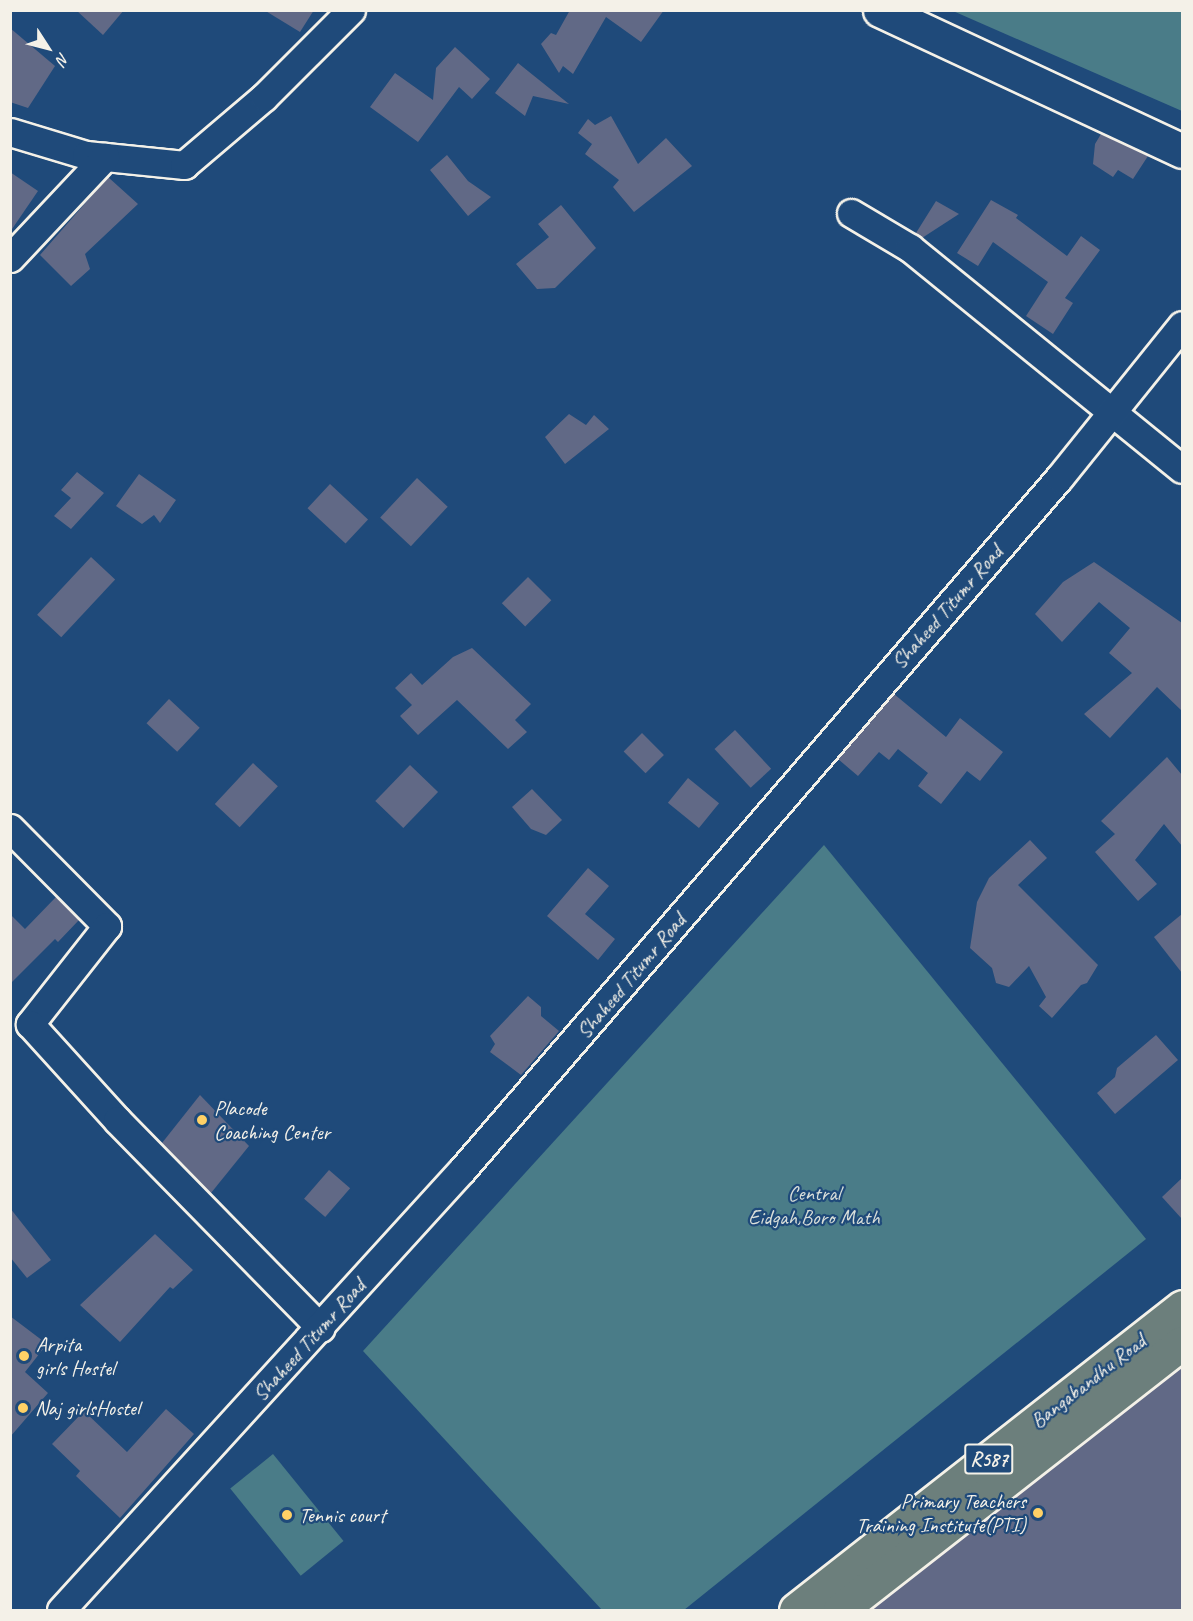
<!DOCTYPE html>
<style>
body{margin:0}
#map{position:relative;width:1193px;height:1621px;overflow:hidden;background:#1f4a7a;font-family:Caveat,sans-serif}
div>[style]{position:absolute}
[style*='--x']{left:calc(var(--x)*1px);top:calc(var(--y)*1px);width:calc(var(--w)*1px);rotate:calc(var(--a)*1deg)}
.green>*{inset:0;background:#4a7c88;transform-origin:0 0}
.building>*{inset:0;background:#616986;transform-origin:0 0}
.roads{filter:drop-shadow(2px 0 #f4f1e8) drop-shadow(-2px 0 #f4f1e8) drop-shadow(0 2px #f4f1e8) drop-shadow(0 -2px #f4f1e8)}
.street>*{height:27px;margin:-13.5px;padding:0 13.5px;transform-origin:13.5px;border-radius:13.5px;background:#1f4a7a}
.secondary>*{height:33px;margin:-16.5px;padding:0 16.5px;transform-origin:16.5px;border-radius:16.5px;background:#1f4a7a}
.primary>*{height:33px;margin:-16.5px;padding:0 16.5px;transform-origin:16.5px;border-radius:16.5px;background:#6c7f7c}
.dots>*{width:16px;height:16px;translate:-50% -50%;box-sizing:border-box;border:3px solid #1f4a7a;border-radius:50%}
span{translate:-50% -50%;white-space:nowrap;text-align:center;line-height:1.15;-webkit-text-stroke:4.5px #1f4a7a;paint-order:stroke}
.shield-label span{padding:2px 4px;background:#1f4a7a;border:2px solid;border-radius:4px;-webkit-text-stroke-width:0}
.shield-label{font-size:20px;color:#f4f1e8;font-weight:700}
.street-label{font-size:21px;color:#f4f1e8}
.poi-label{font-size:21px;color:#f4f1e8}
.left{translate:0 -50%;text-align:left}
.right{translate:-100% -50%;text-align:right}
.park-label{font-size:21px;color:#dadfda}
.frame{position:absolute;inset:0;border:12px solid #f4f1e8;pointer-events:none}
.north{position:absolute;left:18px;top:18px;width:60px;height:60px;-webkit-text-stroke:4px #1f4a7a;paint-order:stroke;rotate:126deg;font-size:16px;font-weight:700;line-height:24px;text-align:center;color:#f4f1e8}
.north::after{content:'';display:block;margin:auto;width:21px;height:27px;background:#f4f1e8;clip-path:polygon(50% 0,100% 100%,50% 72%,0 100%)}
</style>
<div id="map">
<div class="green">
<div style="clip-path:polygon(953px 11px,1182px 11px,1182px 111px)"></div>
<div style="clip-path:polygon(824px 845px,1146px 1239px,684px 1610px,602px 1610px,363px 1351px)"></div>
<div style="left:273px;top:1454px;width:112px;height:55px;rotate:51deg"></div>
</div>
<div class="building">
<div style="clip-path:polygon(76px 10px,124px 10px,103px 35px)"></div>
<div style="clip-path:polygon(264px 10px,314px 10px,300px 32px)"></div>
<div style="clip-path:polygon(570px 10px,664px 10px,641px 42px,606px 17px,573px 74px,563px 66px,559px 73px,541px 44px,551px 33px,556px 35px)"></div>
<div style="clip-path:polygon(10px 28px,55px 66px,28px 108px,10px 102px)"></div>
<div style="clip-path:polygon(455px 47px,490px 79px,472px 99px,459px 87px,418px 142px,370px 107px,395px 73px,433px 100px,436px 68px)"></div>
<div style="clip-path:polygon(518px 63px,569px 104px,533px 96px,525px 116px,495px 93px)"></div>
<div style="clip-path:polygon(611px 116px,638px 164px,666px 138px,692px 166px,634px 212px,613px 187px,619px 180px,585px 154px,592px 144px,578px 133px,588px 119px,595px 125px)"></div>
<div style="clip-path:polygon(1101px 134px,1148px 156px,1133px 179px,1118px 170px,1113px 177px,1093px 164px,1095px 144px)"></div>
<div style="clip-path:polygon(447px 155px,468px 181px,491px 197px,468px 216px,430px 170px)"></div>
<div style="clip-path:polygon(10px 172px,38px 191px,10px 232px)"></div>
<div style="clip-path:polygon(108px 177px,138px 204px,85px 254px,90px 269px,71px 286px,40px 255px)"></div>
<div style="clip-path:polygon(991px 200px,1018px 215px,1016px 218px,1067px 256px,1081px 236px,1100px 250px,1065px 298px,1073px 303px,1053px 334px,1026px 316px,1048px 282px,993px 242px,978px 266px,957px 253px)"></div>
<div style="clip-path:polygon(936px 201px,959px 214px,922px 238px,916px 233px)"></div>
<div style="clip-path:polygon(561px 205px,596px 248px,555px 288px,537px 289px,516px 264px,549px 237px,538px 224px)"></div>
<div style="clip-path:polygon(569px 414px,586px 425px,594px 415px,609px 429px,565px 464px,545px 437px)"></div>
<div style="clip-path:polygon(77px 472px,104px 493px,71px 529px,54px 516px,71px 498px,61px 490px)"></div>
<div style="clip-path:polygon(139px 474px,176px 500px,160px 523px,154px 515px,142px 524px,116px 506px)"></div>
<div style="left:417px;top:478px;width:42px;height:54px;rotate:43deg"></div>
<div style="left:330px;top:484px;width:52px;height:33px;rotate:43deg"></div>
<div style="left:91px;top:557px;width:33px;height:79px;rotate:43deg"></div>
<div style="clip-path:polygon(1094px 562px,1182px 623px,1182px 711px,1157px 687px,1110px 738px,1084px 714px,1132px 673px,1109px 653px,1130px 628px,1099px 602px,1062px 642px,1035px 614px,1063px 582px)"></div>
<div style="left:528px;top:577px;width:33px;height:37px;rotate:45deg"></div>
<div style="clip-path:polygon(472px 648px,531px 704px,515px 720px,527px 732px,508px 749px,457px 700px,418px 735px,400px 716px,412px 705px,395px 688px,411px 673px,422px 685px,453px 657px)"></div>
<div style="clip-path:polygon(894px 694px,946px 737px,960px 718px,1003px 752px,980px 781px,967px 771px,941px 804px,918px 786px,928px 773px,898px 749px,889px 760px,879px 752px,858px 776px,838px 759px)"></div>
<div style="left:169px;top:699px;width:42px;height:33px;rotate:43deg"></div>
<div style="left:735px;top:730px;width:53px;height:28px;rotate:47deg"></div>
<div style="left:642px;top:733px;width:31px;height:26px;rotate:45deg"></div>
<div style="clip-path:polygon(1167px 757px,1182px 775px,1182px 846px,1164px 824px,1135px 860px,1157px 884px,1138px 901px,1095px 852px,1115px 834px,1101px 821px)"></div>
<div style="left:253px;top:763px;width:34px;height:56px;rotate:43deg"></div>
<div style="left:410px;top:765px;width:39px;height:50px;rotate:44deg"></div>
<div style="left:688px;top:778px;width:40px;height:32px;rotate:39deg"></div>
<div style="clip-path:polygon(532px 789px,562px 820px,546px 835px,531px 829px,512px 807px)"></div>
<div style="clip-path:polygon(1030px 840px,1047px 858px,1018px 885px,1098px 965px,1087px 983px,1081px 985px,1052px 1018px,1039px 1006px,1046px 997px,1029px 966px,1009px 987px,996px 983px,992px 968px,970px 948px,977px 902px,989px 878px)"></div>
<div style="clip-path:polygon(588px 868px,609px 886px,585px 914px,615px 939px,598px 960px,547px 916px)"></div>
<div style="clip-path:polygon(56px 897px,79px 920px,58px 942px,55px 939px,10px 984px,10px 914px,25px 929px)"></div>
<div style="clip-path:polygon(1182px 914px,1182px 973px,1154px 937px)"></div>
<div style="clip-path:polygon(528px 996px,541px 1007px,541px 1016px,559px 1031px,521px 1075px,490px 1052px,495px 1044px,490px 1036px)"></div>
<div style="clip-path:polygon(1156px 1035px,1178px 1060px,1115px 1114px,1097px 1093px,1115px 1077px,1117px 1068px)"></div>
<div style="clip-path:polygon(200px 1095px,249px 1146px,211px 1193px,162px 1143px)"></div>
<div style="left:329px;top:1170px;width:28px;height:38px;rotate:41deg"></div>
<div style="clip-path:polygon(1182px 1178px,1182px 1219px,1162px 1197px)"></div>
<div style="clip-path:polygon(10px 1208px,51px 1260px,27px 1278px,10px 1257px)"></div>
<div style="clip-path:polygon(155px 1234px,193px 1270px,173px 1289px,170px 1287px,120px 1342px,80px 1305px)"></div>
<div style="clip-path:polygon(10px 1316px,47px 1344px,25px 1372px,48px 1393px,10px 1437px)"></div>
<div style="clip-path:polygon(1182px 1366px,1182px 1611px,870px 1611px)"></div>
<div style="clip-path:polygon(166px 1409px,194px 1434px,120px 1518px,76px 1476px,80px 1471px,52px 1444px,84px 1411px,127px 1452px)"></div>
</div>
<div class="roads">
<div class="street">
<div style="--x:10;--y:132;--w:79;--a:16.8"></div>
<div style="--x:86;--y:155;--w:99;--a:5.8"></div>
<div style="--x:184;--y:165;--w:105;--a:-40.4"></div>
<div style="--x:264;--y:97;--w:123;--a:-45"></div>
<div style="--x:851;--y:213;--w:69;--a:30.7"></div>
<div style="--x:910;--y:248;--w:350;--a:39.1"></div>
<div style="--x:10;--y:258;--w:139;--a:-46.8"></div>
<div style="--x:10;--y:828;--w:138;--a:45.3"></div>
<div style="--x:107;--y:926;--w:125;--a:128.2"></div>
<div style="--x:30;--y:1024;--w:130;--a:47.8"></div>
<div style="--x:117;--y:1120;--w:291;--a:45.6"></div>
<div style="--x:61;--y:1610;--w:595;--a:-47.66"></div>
<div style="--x:462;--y:1170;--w:914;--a:-49.22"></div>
<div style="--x:1059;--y:478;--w:196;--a:-51.2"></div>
</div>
<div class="secondary">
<div style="--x:880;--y:10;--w:333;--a:25"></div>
</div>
<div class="primary">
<div style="--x:796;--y:1610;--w:491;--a:-38.1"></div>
<div style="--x:840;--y:1610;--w:434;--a:-38"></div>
</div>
</div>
<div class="dots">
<div style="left:202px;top:1120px;background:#ffd166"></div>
<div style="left:24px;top:1356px;background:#ffd166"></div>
<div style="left:23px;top:1408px;background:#ffd166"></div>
<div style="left:1038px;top:1513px;background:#ffd166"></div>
<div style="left:287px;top:1515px;background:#ffd166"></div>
</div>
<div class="shield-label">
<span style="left:989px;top:1459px">R587</span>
</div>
<div class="street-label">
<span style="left:947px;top:607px;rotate:-49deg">Shaheed Titumr Road</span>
<span style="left:631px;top:976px;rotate:-50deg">Shaheed Titumr Road</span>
<span style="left:309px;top:1340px;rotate:-48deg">Shaheed Titumr Road</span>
<span style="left:1088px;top:1381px;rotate:-38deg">Bangabandhu Road</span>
</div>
<div class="poi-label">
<span class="left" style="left:214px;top:1120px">Placode<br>Coaching Center</span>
<span class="left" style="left:36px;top:1356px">Arpita<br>girls Hostel</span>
<span class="left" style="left:35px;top:1408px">Naj girlsHostel</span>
<span class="right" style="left:1026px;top:1513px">Primary Teachers<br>Training Institute(PTI)</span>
<span class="left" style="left:299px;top:1515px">Tennis court</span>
</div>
<div class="park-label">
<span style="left:814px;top:1205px">Central<br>Eidgah,Boro Math</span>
</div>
<div class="frame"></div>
<div class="north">N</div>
</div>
